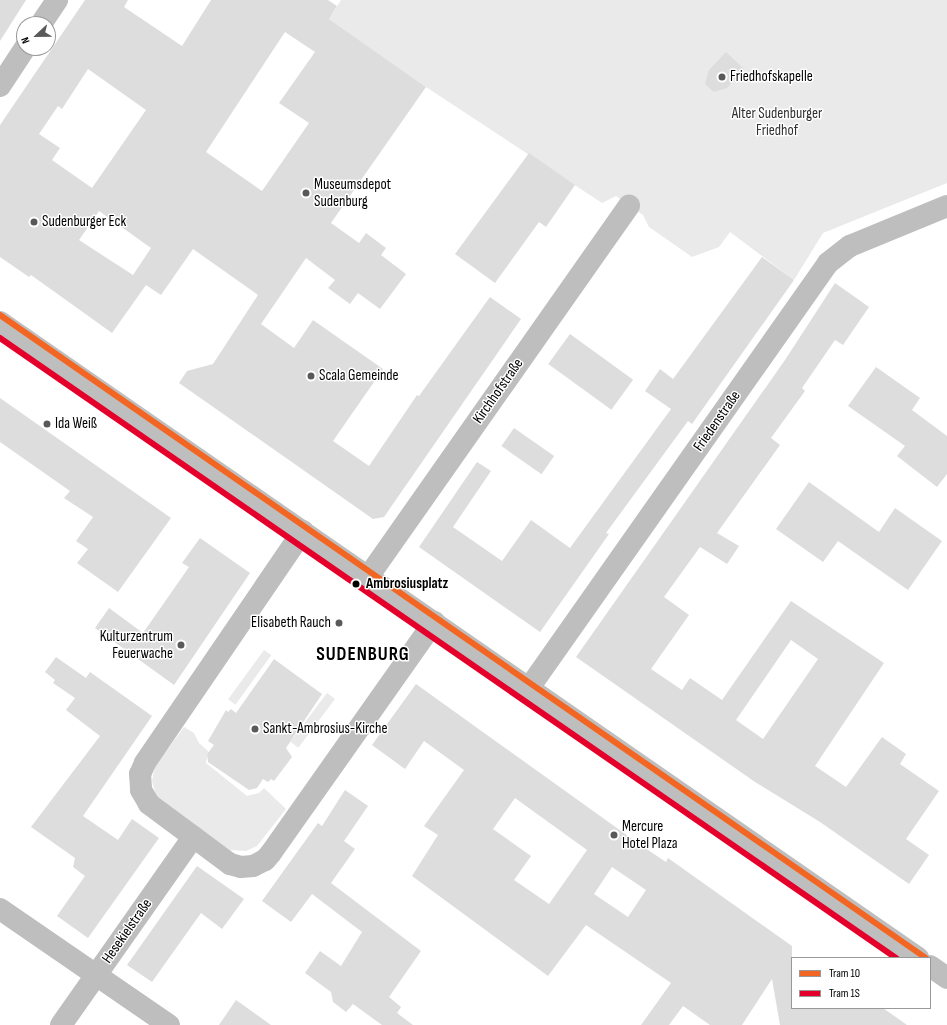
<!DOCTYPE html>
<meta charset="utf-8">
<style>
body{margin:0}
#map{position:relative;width:947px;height:1025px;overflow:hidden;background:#fff;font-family:"Sofia Sans Condensed",sans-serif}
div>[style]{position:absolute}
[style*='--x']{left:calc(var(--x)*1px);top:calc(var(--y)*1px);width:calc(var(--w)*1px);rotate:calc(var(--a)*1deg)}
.green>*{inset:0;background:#eaeaea;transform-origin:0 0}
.building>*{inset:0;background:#ddd;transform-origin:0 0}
.minor>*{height:22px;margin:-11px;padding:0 11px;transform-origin:11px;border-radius:11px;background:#bebebe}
.tertiary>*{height:22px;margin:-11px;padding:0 11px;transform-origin:11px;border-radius:11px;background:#bebebe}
.tram-1>*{height:6px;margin:-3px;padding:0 3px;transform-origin:3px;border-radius:3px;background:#f26522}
.tram-2>*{height:6px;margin:-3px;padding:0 3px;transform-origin:3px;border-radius:3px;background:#e4002b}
.dots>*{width:11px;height:11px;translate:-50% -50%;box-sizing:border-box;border:2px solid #fff;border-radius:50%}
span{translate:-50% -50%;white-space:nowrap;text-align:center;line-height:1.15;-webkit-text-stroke:3px #fff;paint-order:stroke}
.poi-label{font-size:15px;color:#000}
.left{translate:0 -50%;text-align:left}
.right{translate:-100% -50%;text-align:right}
.park-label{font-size:15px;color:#303030}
.street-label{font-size:15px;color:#000}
.stop-label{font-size:15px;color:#000;font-weight:700}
.district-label{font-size:19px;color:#000;font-weight:700;letter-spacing:1px}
.legend{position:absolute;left:791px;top:957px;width:140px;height:52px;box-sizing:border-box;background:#fff;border:1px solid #999;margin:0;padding:5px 7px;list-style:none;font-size:12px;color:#000}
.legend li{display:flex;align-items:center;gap:8px;height:20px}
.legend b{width:20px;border:1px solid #999}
.north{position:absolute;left:16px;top:16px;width:40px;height:40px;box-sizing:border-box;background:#fff;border:1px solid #999;border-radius:50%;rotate:248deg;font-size:11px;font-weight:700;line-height:16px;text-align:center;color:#000}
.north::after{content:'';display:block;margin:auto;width:14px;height:18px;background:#595959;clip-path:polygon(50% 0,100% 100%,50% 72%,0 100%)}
</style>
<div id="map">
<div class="green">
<div style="clip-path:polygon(341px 0,947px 0,947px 183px,823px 233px,794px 280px,730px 232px,719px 247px,692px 257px,649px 227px,643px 215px,616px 196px,602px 203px,426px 87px,329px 19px)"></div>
<div style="left:264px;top:650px;width:9px;height:61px;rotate:36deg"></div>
<div style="left:327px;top:693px;width:10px;height:61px;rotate:37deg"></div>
<div style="clip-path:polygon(184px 727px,194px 733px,199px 743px,208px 751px,206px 763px,247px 796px,259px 793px,264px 788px,286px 809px,257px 846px,246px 851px,230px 850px,162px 802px,156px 795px,152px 781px,155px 766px)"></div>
</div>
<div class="building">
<div style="clip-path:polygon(0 0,26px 0,0 41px)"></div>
<div style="clip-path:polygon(evenodd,85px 0,128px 0,124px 7px,182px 46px,211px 0,328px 0,337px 6px,329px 19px,426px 87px,331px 223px,359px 243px,366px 233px,386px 248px,381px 255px,406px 274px,380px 309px,358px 293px,350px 304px,328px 288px,335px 280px,306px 258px,261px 324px,294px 348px,313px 320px,383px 369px,333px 441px,369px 466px,417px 395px,419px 396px,490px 297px,521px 319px,384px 517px,373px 519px,179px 383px,187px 371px,213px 364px,258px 295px,193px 249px,161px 295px,146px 285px,112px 333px,31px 275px,29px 277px,0 257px,0 125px,85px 0,285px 32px,315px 52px,279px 103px,309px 123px,262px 191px,206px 152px,285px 32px,85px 0,88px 69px,146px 110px,92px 188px,52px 160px,60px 148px,39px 134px,58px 106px,62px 109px,88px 69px,85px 0,99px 211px,151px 248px,133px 275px,79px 240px,99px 211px)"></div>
<div style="clip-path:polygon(726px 52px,744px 69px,727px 88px,714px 92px,705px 84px,709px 70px)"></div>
<div style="clip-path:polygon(529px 153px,575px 185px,546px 227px,539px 222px,495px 283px,455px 254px)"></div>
<div style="clip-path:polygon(762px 257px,794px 280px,692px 424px,688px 421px,606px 533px,609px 534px,540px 632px,419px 547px,477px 462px,491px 471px,453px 527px,502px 561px,531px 520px,570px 548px,671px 409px,645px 391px,660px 369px,673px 379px)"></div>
<div style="clip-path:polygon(evenodd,835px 283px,869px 307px,843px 345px,835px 340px,802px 388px,805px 391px,771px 438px,780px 445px,717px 533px,739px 546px,727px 564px,700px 547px,664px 597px,689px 615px,651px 669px,682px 690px,690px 678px,722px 700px,791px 601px,884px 663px,815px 766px,846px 787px,882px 737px,906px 754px,900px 764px,939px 791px,906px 839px,929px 855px,909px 884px,820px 822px,755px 782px,576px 657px,785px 360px,835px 283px,791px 640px,818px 659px,763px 739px,736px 720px,791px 640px)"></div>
<div style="left:570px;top:334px;width:78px;height:37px;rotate:36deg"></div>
<div style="clip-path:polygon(876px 367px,920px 398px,912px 410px,947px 436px,947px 474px,937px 487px,897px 456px,905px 446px,848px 406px)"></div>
<div style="clip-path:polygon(0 398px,171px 518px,118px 592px,77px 563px,88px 549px,76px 541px,93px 517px,64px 498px,70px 491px,0 442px)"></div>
<div style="left:514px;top:428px;width:49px;height:22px;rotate:35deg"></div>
<div style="clip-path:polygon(809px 482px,879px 532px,895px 508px,942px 541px,908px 590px,838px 541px,823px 562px,776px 529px)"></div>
<div style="clip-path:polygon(200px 538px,250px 573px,174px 685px,95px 628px,109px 608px,143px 633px,189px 567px,182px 563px)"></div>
<div style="clip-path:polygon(56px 657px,86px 678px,90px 672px,152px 716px,83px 816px,118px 840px,132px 819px,159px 838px,88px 938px,57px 916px,85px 876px,73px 867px,75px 858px,31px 827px,100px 736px,66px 710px,75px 698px,53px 683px,55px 680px,45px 672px)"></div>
<div style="clip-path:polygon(274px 659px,322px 694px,286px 748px,292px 757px,274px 781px,271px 779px,268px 782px,263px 779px,257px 788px,249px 790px,208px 762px,207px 754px,214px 745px,208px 741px,226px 710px,228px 712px,231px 709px,236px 713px)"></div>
<div style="clip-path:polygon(evenodd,416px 684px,642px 846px,666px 862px,668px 858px,792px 946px,792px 1008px,883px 1008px,907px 1025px,780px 1025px,772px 979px,742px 1025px,710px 1025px,683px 1006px,669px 1025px,641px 1025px,671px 983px,586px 925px,548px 976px,412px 876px,438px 835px,424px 826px,464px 770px,424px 741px,405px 769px,372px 745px,416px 684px,515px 798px,587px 850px,549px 904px,514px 880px,531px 856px,493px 829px,515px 798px,416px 684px,612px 867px,646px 890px,628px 917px,594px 894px,612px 867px)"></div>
<div style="clip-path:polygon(345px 790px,368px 806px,344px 841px,355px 849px,331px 883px,421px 951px,389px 997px,401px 1007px,397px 1013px,413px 1025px,382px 1025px,353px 1004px,346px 1012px,333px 1002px,331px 992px,305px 973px,320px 951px,341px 966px,362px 932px,312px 894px,291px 922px,262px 901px,318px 823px,322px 826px)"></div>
<div style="clip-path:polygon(197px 866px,244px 899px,222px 929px,201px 913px,152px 982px,127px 965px)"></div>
<div style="clip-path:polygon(236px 1000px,271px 1025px,219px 1025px)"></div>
</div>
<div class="minor">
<div style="--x:41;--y:24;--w:29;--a:-56"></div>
<div style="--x:0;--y:86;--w:45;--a:-56.7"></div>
<div style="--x:303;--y:531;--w:281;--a:124.3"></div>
<div style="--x:145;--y:763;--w:12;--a:114"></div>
<div style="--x:140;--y:774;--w:16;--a:86"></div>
<div style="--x:141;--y:790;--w:16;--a:60"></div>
<div style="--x:149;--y:804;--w:101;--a:36.5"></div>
<div style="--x:230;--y:864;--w:11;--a:15"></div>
<div style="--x:241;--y:867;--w:12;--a:-5"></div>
<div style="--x:253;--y:866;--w:13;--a:-27"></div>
<div style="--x:265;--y:860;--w:9;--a:-49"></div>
<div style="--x:271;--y:853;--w:283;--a:-54.8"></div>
<div style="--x:368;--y:577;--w:454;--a:-54.9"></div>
<div style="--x:529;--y:688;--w:520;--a:-54.87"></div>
<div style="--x:828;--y:263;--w:28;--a:-38"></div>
<div style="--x:850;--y:246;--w:105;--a:-22.4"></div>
<div style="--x:0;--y:909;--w:205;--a:34.5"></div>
<div style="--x:61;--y:1025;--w:230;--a:-54.9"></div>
</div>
<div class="tertiary">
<div style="--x:0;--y:322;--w:1117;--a:34.71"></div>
<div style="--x:930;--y:966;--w:21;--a:35"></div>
</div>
<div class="tram-1">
<div style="--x:0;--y:315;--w:1127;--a:34.78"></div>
</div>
<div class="tram-2">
<div style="--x:0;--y:338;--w:1090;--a:34.68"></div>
</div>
<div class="dots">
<div style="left:722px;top:77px;background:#595959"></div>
<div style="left:306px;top:193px;background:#595959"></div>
<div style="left:34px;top:222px;background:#595959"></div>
<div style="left:311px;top:376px;background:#595959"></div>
<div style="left:47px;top:424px;background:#595959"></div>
<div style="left:356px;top:584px;background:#000"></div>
<div style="left:339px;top:623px;background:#595959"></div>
<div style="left:181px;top:645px;background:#595959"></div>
<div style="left:255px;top:729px;background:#595959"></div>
<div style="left:614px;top:835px;background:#595959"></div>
</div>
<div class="poi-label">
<span class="left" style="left:730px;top:77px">Friedhofskapelle</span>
<span class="left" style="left:314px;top:193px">Museumsdepot<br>Sudenburg</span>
<span class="left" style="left:42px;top:222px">Sudenburger Eck</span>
<span class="left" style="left:319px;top:376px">Scala Gemeinde</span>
<span class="left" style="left:55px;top:424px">Ida Weiß</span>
<span class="right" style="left:331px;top:623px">Elisabeth Rauch</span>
<span class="right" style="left:173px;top:645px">Kulturzentrum<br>Feuerwache</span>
<span class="left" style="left:263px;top:729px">Sankt-Ambrosius-Kirche</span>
<span class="left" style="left:622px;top:835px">Mercure<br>Hotel Plaza</span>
</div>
<div class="park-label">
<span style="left:777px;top:122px">Alter Sudenburger<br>Friedhof</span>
</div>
<div class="street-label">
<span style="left:498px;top:391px;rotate:-55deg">Kirchhofstraße</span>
<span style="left:717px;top:421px;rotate:-55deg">Friedenstraße</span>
<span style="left:127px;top:931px;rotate:-55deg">Hesekielstraße</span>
</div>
<div class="stop-label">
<span class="left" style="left:366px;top:584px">Ambrosiusplatz</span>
</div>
<div class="district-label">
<span style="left:363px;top:655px">SUDENBURG</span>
</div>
<ul class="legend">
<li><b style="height:5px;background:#f26522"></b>Tram 10</li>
<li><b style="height:5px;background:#e4002b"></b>Tram 1S</li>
</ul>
<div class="north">N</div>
</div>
